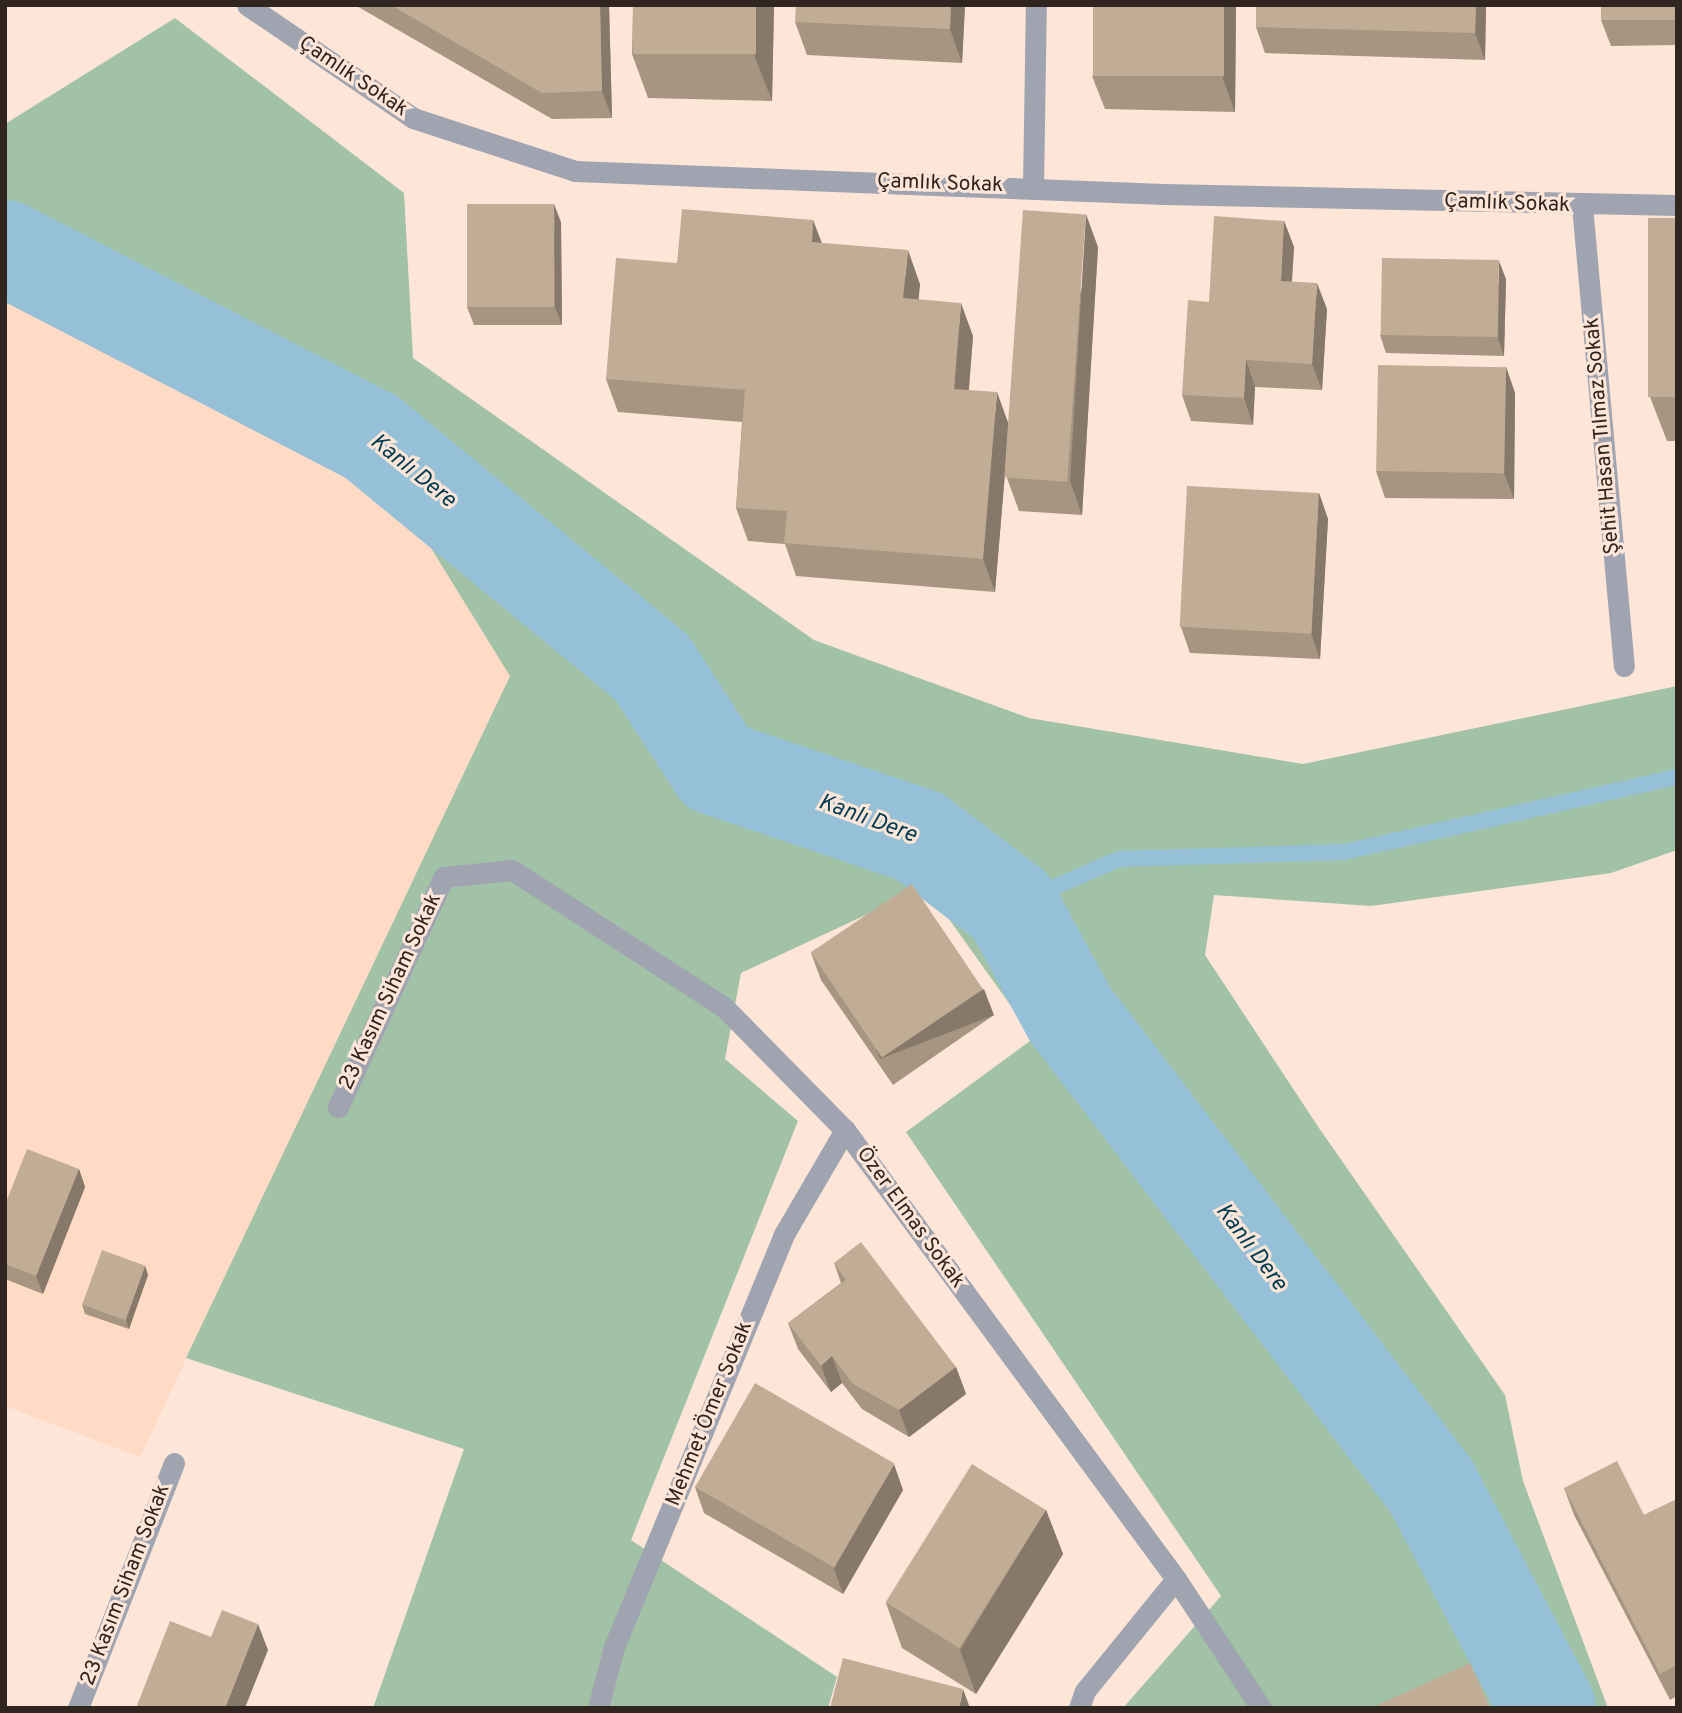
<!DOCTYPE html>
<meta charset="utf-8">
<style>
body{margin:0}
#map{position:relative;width:1682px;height:1713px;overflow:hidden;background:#fde6d8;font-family:Overpass,sans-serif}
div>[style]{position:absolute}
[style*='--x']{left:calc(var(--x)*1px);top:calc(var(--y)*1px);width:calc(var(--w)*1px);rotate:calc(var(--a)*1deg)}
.built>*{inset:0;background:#ffdbc5}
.green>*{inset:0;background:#a1c2a7}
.stream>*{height:16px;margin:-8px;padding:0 8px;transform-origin:8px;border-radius:8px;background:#95c0d7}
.river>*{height:96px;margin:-48px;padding:0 48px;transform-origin:48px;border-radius:48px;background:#95c0d7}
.street>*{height:21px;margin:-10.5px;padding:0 10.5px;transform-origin:10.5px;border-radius:10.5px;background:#a0a4b0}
.wall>*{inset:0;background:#a69581}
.shaded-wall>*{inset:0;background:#877969;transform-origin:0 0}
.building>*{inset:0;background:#c1ad96;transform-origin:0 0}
span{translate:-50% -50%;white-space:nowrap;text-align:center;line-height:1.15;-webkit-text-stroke:6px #fde6d8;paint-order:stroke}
.street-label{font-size:21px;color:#30251f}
.water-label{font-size:23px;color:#003c54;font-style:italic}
.frame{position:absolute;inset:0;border:7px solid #30251f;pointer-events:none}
</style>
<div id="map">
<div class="built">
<div style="clip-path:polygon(5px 280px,387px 477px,510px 676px,140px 1457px,5px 1406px)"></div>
</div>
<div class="green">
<div style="clip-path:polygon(175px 18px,404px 193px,413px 358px,814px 640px,1029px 718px,1303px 764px,1677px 686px,1677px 850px,1611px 873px,1371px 906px,1214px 895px,1205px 955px,1319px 1128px,1505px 1395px,1523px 1481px,1608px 1708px,1123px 1708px,1221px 1596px,906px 1132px,1034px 1038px,926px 887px,741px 973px,725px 1059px,798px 1121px,631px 1540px,837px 1677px,828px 1708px,373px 1708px,464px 1449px,186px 1358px,510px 676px,387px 477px,5px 280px,5px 124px)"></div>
</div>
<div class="stream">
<div style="--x:1011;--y:906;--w:118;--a:-23.5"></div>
<div style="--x:1119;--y:859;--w:225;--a:-1.8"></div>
<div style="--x:1344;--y:852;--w:341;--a:-12.7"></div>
</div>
<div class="river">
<div style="--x:5;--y:248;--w:411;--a:27.3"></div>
<div style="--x:370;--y:436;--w:365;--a:39.4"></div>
<div style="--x:652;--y:668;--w:119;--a:57"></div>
<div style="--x:717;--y:768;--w:213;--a:18.6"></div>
<div style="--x:919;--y:836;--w:116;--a:37.3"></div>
<div style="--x:1011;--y:906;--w:123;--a:61.4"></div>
<div style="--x:1070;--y:1014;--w:594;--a:52.59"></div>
<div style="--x:1431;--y:1486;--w:251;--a:62.2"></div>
</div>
<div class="street">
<div style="--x:247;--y:5;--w:201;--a:34.2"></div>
<div style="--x:413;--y:118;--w:170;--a:18.1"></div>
<div style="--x:575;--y:171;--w:589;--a:2.24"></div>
<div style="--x:1164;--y:194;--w:513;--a:1.23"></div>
<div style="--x:1033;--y:187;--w:182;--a:-89.1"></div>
<div style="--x:1582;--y:206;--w:462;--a:84.8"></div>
<div style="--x:338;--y:1107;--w:253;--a:-65.3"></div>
<div style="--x:444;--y:877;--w:68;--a:-5.9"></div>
<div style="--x:512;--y:870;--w:252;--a:32.9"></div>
<div style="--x:724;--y:1007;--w:173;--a:45.5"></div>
<div style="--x:845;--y:1130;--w:558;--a:53.6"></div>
<div style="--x:1176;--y:1579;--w:154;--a:56.6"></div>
<div style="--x:78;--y:1708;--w:263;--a:-68.6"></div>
<div style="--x:598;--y:1708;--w:63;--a:-75.3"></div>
<div style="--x:614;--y:1647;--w:444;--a:-67.6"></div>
<div style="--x:783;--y:1236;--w:123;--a:-59.7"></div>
<div style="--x:1079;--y:1708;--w:18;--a:-71"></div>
<div style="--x:1085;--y:1691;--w:144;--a:-50.9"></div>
</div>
<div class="wall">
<div style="clip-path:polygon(355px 5px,609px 5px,612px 118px,552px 119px)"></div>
<div style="clip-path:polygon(633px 5px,774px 5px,772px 101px,648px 98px,632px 54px)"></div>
<div style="clip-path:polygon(965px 5px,962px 63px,807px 55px,795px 22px)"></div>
<div style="clip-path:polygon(1236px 5px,1235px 112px,1105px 109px,1092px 76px)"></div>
<div style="clip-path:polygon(1486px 5px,1485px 60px,1265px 53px,1256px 27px)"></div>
<div style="clip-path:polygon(1677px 5px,1677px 45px,1611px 46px,1601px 20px)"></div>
<div style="clip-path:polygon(1677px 218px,1677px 441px,1667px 441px,1650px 397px)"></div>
<div style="clip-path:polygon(813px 220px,822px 243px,920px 284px,918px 299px,973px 336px,969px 390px,1009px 425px,995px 592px,796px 576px,785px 544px,748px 541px,736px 508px,742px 422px,618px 412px,606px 379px,677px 263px)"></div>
<div style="clip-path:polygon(1284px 221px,1294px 247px,1292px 282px,1327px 309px,1322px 390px,1255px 387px,1253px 425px,1191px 421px,1182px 395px,1209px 302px)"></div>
<div style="clip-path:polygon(561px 222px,562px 325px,474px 325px,467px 307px)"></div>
<div style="clip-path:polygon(1098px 247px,1082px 515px,1019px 511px,1007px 478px)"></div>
<div style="clip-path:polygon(1506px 279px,1504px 356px,1386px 353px,1380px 335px)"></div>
<div style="clip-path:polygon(1506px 367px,1515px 393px,1514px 499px,1385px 498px,1376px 471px)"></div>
<div style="clip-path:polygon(1319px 493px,1328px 519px,1320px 659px,1190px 653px,1181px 627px)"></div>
<div style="clip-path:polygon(811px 953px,994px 1015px,893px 1085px,821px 980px)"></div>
<div style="clip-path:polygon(79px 1169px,85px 1187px,43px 1294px,5px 1279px,5px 1205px)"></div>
<div style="clip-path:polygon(834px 1263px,956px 1367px,966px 1394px,909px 1437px,862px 1409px,842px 1383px,831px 1392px,798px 1349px,788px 1323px,841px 1283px)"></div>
<div style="clip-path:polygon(145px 1266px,148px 1275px,129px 1329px,85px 1314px,82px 1304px)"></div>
<div style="clip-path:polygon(695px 1487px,903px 1490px,843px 1594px,704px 1513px)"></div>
<div style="clip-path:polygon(1564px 1488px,1644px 1515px,1677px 1499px,1677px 1696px,1670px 1700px,1574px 1515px)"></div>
<div style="clip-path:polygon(1046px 1510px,1063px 1554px,976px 1694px,902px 1648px,886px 1603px)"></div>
</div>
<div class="shaded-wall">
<div style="clip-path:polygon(600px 5px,609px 5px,612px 118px,602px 91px)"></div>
<div style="clip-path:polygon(756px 5px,774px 5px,772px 101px,755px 57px)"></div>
<div style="clip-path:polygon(951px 5px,965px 5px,962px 63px,950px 29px)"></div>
<div style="clip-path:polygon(1224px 5px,1236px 5px,1235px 112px,1223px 79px)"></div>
<div style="clip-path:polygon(1476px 5px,1486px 5px,1485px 60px,1475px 33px)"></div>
<div style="clip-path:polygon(554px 204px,561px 222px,562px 325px,555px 307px)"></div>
<div style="clip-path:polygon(1086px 214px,1098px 247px,1082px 515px,1070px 481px)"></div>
<div style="clip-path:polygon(813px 220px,825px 253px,812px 242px)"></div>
<div style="clip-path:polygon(1284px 221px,1294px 247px,1290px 307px,1281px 281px)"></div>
<div style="clip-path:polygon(908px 250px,920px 284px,916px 331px,903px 298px)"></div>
<div style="clip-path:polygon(1499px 261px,1506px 279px,1504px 356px,1498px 338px)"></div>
<div style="clip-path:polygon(1317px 283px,1327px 309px,1322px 390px,1312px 364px)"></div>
<div style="clip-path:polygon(961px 303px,973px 336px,966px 422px,954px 389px)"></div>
<div style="clip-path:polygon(1246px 360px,1255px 387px,1253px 425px,1244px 398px)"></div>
<div style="clip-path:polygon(1506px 367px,1515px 393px,1514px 499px,1504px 473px)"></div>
<div style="clip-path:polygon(997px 392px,1009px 425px,995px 592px,983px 559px)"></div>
<div style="clip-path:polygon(1319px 493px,1328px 519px,1320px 659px,1311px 633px)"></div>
<div style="left:984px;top:989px;width:28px;height:122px;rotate:69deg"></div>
<div style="clip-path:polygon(79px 1169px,85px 1187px,43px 1294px,36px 1276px)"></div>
<div style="clip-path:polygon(145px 1266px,148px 1275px,129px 1329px,126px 1320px)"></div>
<div style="clip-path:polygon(832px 1356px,842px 1383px,831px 1392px,821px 1366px)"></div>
<div style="clip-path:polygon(956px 1367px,966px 1394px,909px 1437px,899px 1410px)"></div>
<div style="clip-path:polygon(894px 1464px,903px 1490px,843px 1594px,834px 1568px)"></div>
<div style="clip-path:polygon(1046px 1510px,1063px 1554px,976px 1694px,960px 1650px)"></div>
<div style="clip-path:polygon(258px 1624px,268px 1650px,245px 1708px,225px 1708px)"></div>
<div style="clip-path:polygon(963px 1689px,970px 1708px,959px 1708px)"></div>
</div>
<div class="building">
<div style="clip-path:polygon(391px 5px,600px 5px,602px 91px,542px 93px)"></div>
<div style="left:633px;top:5px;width:123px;height:49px"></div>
<div style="clip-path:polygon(796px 5px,951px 5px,950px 29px,795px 22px)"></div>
<div style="left:1093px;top:5px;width:131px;height:71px"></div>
<div style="clip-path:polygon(1256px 5px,1476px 5px,1475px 33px,1256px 27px)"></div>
<div style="left:1601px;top:5px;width:76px;height:15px"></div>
<div style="left:467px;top:204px;width:87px;height:103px"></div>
<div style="clip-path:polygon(682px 209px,813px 220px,812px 242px,908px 250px,903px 298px,961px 303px,954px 389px,997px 392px,983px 559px,784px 543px,787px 511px,736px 508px,745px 390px,606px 379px,616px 258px,677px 263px)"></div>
<div style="left:1023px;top:210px;width:63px;height:268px;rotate:4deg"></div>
<div style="clip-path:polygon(1214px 216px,1284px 221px,1281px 281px,1317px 283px,1312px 364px,1246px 360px,1244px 398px,1182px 395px,1188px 300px,1209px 302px)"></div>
<div style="left:1648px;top:218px;width:29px;height:179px"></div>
<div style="left:1382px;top:258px;width:117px;height:77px;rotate:1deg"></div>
<div style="left:1378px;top:365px;width:128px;height:106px;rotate:1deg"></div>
<div style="left:1187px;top:486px;width:132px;height:141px;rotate:3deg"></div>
<div style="left:912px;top:884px;width:127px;height:122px;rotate:56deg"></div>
<div style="clip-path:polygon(27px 1149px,79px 1169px,36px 1276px,5px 1264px,5px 1205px)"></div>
<div style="clip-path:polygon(861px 1242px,956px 1367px,899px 1410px,852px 1383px,832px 1356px,821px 1366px,788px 1323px,846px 1280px,834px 1263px)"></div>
<div style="left:102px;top:1250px;width:46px;height:58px;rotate:20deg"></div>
<div style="left:755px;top:1383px;width:161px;height:120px;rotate:30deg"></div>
<div style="clip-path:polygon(1617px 1461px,1644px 1515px,1677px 1499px,1677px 1665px,1660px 1674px,1564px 1488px)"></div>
<div style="left:972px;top:1464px;width:87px;height:163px;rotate:32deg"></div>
<div style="clip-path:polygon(222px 1610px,258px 1624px,225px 1708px,136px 1708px,170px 1621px,211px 1637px)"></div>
<div style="clip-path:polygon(843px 1658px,963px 1689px,959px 1708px,830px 1708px)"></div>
<div style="clip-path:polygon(1470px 1663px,1490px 1708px,1371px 1708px)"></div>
</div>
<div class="street-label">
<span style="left:353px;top:77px;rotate:34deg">Çamlık Sokak</span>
<span style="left:940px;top:184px;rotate:2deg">Çamlık Sokak</span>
<span style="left:1507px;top:204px;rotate:2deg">Çamlık Sokak</span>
<span style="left:1603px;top:436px;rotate:-95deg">Şehit Hasan Tılmaz Sokak</span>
<span style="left:391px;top:992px;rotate:-65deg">23 Kasım Siham Sokak</span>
<span style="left:910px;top:1218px;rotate:54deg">Özer Elmas Sokak</span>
<span style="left:710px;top:1414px;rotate:-68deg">Mehmet Ömer Sokak</span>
<span style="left:126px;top:1585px;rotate:-69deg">23 Kasım Siham Sokak</span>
</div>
<div class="water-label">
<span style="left:412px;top:472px;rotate:39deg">Kanlı Dere</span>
<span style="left:867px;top:820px;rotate:20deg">Kanlı Dere</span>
<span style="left:1250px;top:1248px;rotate:53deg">Kanlı Dere</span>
</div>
<div class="frame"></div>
</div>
